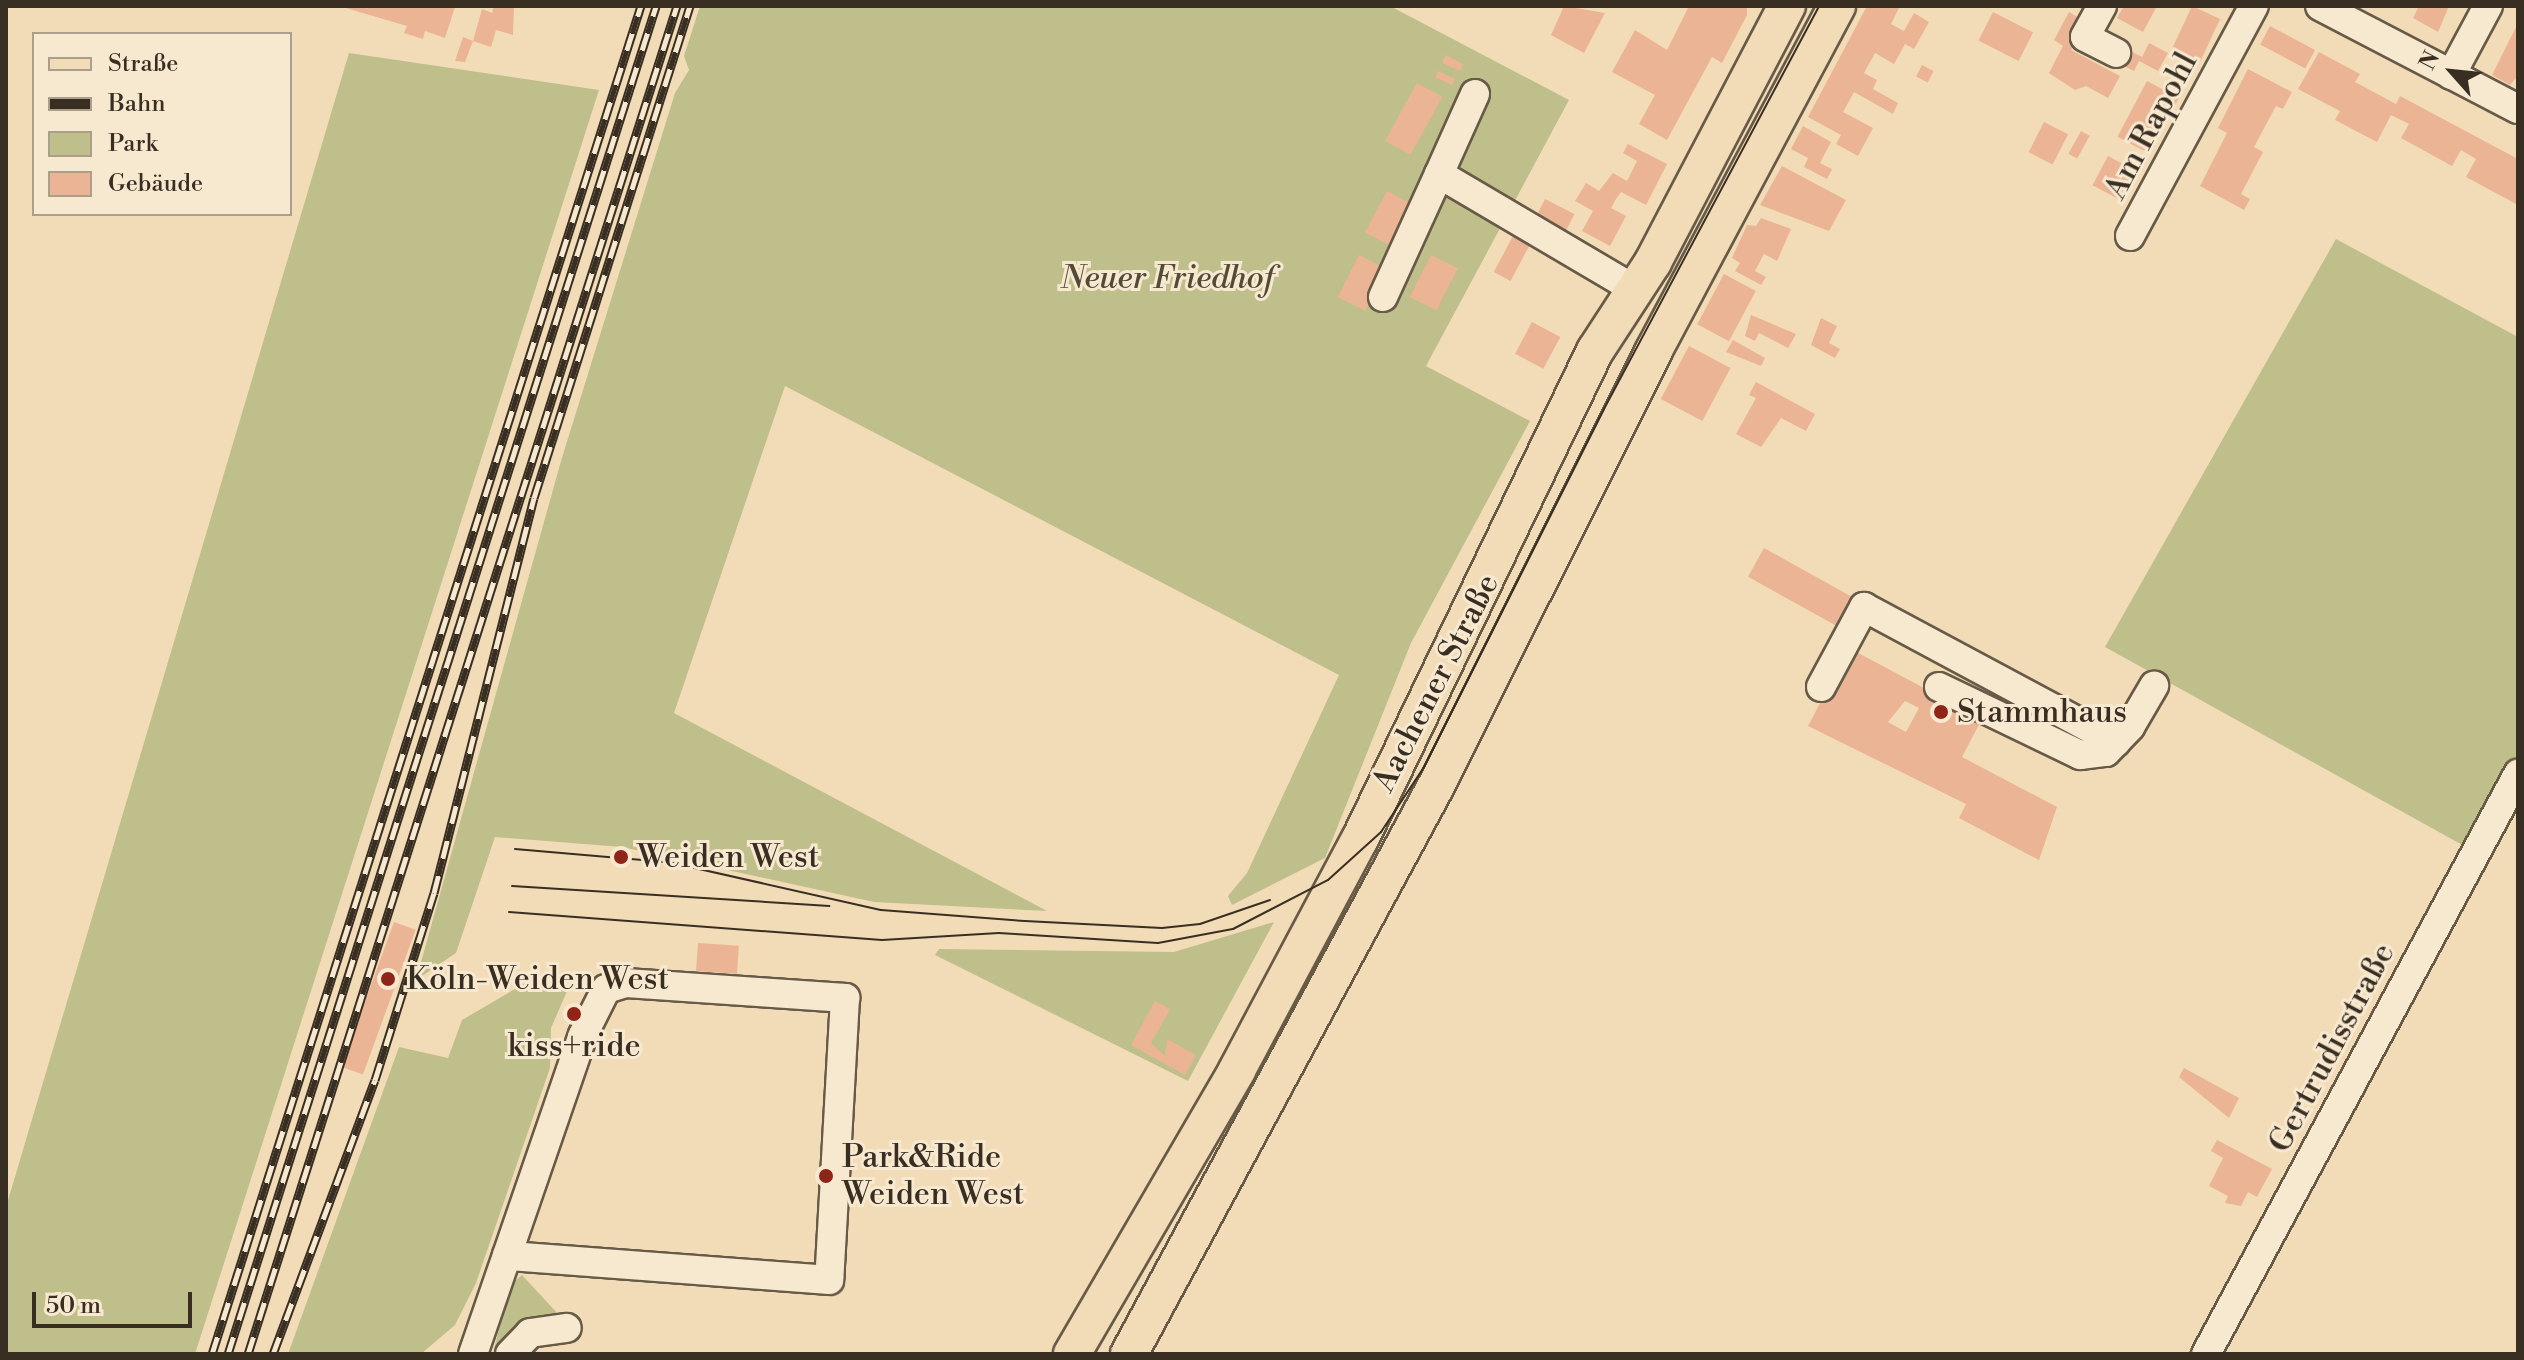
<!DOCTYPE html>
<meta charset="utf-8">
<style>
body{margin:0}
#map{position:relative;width:2524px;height:1360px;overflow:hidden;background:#f2dcb7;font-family:"Libre Bodoni",serif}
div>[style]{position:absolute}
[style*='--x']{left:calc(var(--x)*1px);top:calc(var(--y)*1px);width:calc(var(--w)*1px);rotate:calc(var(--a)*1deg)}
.green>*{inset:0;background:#bfbf8b}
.building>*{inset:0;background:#ebb494;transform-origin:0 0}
.roads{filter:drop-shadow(2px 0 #675a47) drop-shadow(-2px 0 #675a47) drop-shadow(0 2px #675a47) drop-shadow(0 -2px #675a47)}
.minor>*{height:28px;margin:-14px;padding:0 14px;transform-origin:14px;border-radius:14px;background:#f7e8d0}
.major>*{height:36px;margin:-18px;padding:0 18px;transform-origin:18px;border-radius:18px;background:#f2dcb7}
.tram>*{height:2px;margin:-1px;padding:0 1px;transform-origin:1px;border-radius:1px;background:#392e22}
.rail>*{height:9px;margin-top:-4.5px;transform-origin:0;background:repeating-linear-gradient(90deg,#f7e8d0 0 18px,#392e22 0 36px);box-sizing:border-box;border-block:2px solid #392e22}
.dots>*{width:22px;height:22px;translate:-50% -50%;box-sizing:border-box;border:4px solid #f7e8d0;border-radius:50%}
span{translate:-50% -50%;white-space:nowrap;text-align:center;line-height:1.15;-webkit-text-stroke:6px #f7e8d0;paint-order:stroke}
.street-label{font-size:32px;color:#392e22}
.park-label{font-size:32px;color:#544b37;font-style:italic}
.poi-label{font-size:32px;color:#392e22}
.left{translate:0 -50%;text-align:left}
.frame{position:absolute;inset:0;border:8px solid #392e22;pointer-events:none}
.legend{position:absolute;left:32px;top:32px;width:260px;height:184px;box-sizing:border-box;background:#f7e8d0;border:2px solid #ab9e8a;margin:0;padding:10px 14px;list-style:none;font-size:24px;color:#392e22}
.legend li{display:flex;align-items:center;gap:16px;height:40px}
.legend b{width:40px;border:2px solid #ab9e8a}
.north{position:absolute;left:2412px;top:32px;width:80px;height:80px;-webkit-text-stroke:6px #f7e8d0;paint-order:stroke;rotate:297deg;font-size:22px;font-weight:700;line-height:32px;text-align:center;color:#392e22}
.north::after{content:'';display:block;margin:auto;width:28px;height:36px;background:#392e22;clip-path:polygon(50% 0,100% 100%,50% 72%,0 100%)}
.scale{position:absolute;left:32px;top:1292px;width:160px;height:36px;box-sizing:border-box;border:4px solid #392e22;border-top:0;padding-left:10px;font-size:24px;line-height:28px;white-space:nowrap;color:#392e22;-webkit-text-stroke:6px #f7e8d0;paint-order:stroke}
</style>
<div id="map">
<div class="green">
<div style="clip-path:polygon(700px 6px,1390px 6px,1569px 100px,1426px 366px,1530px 421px,1411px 643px,1325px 858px,1232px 905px,1228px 896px,1247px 873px,1339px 675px,785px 386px,674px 713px,1047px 911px,874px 902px,622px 847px,495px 837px,456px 953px,416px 980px,561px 461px,675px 93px,689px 70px,684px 56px)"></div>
<div style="clip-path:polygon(349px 53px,599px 90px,195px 1354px,6px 1354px,6px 1207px)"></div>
<div style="clip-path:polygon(2336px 239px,2518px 337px,2518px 774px,2475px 852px,2105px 647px)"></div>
<div style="clip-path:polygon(1274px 922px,1188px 1081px,935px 955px,939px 949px,1174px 952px)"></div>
<div style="clip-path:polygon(527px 982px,568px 989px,551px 1028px,550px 1068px,476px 1283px,455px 1325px,421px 1354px,288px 1354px,399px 1047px,448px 1058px,462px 1020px)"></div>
<div style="clip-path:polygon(522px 1275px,559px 1315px,493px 1354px,509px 1286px)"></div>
</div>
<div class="building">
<div style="clip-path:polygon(339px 6px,453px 6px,455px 7px,445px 38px,425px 31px,423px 39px,404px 33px,407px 26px)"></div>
<div style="clip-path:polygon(494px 6px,514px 6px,513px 35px,496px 30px,491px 47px,473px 41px,482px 9px,492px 13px)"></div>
<div style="clip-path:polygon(1564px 6px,1605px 13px,1584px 53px,1551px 35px)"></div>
<div style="clip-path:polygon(1689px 6px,1747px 6px,1747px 15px,1722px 63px,1712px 57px,1667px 140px,1639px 124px,1655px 95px,1612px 72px,1635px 30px,1667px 50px)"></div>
<div style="clip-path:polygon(1867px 6px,1900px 6px,1891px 24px,1904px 31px,1914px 13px,1929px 22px,1914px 49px,1905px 44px,1894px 64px,1875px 53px,1864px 73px,1877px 80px,1873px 89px,1898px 103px,1893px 114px,1854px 92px,1843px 112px,1873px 128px,1858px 156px,1836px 144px,1841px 135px,1808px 117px)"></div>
<div style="clip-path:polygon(2075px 6px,2097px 6px,2071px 50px,2120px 76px,2108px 98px,2086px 86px,2075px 90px,2049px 73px,2063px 46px,2054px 40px,2069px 12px,2079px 18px,2083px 10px)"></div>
<div style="clip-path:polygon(2124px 6px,2157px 6px,2143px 32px,2117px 18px)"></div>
<div style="left:2192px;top:6px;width:31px;height:47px;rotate:25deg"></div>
<div style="clip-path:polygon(2419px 6px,2449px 6px,2438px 32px,2413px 18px)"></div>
<div style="left:1993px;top:12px;width:45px;height:32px;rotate:27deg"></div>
<div style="clip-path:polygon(2518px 23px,2518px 76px,2510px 85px,2492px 75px)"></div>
<div style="left:2270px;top:26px;width:51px;height:21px;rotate:28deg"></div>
<div style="clip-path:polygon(463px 37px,473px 41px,465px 62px,455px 61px)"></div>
<div style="clip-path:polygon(2149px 43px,2168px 53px,2158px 71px,2139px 61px,2134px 71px,2118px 63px,2125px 48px,2142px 57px)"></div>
<div style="clip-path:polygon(2319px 52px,2360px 74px,2355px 82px,2396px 104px,2400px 96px,2518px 159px,2518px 205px,2466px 177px,2476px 159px,2461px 150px,2452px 166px,2401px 138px,2409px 124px,2391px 115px,2377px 142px,2335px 120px,2340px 111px,2298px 89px)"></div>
<div style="clip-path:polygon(1446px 55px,1463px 64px,1460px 71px,1442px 63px)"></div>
<div style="left:1922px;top:65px;width:13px;height:13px;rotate:27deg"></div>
<div style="clip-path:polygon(2248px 69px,2292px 92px,2283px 109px,2276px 106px,2254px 147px,2263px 152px,2241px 194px,2250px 199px,2244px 210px,2200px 186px,2227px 133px,2218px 128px)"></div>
<div style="left:1438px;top:71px;width:19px;height:7px;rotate:25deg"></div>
<div style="left:2147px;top:81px;width:36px;height:63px;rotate:28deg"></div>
<div style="left:1417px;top:83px;width:29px;height:66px;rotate:29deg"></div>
<div style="left:2044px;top:122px;width:27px;height:34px;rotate:27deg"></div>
<div style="clip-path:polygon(1803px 126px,1831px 142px,1820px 163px,1832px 169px,1827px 179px,1804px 167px,1808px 158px,1791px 149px)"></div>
<div style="left:2081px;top:131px;width:10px;height:26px;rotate:29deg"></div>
<div style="clip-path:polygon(1628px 144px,1667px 164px,1646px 205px,1621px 192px,1616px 199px,1611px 208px,1626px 216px,1610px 246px,1582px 231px,1593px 211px,1575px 201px,1586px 183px,1599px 191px,1613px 173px,1627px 181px,1637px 161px,1623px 153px)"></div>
<div style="left:2108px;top:156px;width:36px;height:33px;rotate:28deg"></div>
<div style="clip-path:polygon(1782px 166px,1846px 200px,1829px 231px,1760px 205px)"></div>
<div style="left:1387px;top:191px;width:32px;height:47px;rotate:28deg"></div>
<div style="left:1545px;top:199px;width:33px;height:21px;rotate:27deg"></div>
<div style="clip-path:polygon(1761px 218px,1791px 229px,1777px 261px,1764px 254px,1755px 271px,1766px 277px,1761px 285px,1735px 271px,1740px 263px,1732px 258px,1747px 225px,1756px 226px)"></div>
<div style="left:1514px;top:234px;width:19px;height:43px;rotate:28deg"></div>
<div style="left:1359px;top:255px;width:31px;height:47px;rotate:27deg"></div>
<div style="left:1431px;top:255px;width:30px;height:47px;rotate:27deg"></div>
<div style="left:1724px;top:274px;width:36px;height:57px;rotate:28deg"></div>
<div style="clip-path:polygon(1751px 315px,1796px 334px,1788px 348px,1759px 333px,1755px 341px,1745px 336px)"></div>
<div style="clip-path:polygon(1821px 318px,1837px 326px,1829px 343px,1840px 349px,1835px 358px,1811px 345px)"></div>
<div style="left:1532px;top:322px;width:32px;height:36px;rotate:28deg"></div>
<div style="clip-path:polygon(1733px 340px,1765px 358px,1761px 366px,1726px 352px)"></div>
<div style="left:1689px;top:346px;width:47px;height:60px;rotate:28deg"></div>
<div style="clip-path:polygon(1756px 382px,1815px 414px,1806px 431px,1781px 418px,1761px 447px,1736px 434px,1756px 398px,1749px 395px)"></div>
<div style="left:1764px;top:548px;width:105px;height:33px;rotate:29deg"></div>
<div style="clip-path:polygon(evenodd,1849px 648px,1982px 719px,1962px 757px,2057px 807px,2039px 860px,1959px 818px,1966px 804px,1808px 726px,1849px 648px,1905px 701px,1919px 708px,1906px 732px,1888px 722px,1905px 701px)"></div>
<div style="left:394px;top:922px;width:23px;height:154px;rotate:20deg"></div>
<div style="left:698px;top:943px;width:41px;height:28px;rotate:4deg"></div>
<div style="clip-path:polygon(1155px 1001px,1170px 1009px,1151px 1043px,1165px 1056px,1167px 1039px,1196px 1055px,1185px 1075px,1131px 1045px)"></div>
<div style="clip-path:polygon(2184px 1068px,2239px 1098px,2229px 1118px,2179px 1077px)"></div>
<div style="clip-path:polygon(2217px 1140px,2272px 1169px,2257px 1197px,2248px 1192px,2241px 1206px,2225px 1203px,2228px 1196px,2209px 1186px,2223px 1158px,2211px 1151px)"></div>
</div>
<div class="roads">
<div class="minor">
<div style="--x:2102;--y:6;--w:35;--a:119"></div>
<div style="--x:2085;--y:37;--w:35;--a:27"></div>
<div style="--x:2320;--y:6;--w:223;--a:27.5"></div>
<div style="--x:2451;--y:75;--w:78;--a:-61.8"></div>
<div style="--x:1475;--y:94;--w:88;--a:114.2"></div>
<div style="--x:1439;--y:174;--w:226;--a:30.5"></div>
<div style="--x:2130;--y:236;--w:261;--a:-61.7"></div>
<div style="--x:1383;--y:297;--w:135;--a:-65.5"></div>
<div style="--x:1821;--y:687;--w:91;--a:-61.7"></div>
<div style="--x:1864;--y:607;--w:286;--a:28.2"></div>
<div style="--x:1939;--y:687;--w:157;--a:25.7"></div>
<div style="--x:2080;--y:755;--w:26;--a:-7"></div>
<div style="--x:2106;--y:752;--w:35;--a:-46"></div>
<div style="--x:2130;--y:727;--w:48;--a:-59.7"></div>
<div style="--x:473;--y:1354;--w:337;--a:-71"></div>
<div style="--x:583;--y:1035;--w:51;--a:-63.4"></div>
<div style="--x:606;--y:989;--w:21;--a:-17"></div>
<div style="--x:626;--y:983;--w:220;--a:3.9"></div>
<div style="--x:845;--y:998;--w:282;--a:93.2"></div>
<div style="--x:829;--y:1280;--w:323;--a:-175.7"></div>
<div style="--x:510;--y:1354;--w:29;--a:-46"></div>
<div style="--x:530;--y:1333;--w:37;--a:-8"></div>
<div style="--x:2206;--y:1354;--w:659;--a:-61.72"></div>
</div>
<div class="major">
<div style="--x:1072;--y:1354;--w:328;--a:-59.8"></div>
<div style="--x:1237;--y:1070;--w:262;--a:-62"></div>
<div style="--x:1360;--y:839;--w:542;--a:-64.29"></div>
<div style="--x:1595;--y:351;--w:106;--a:-56.9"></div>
<div style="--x:1653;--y:262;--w:289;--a:-62.4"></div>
<div style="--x:1129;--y:1354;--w:650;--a:-61.62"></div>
<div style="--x:1438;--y:782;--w:481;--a:-63.4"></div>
<div style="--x:1653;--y:352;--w:392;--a:-62"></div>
</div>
</div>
<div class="tram">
<div style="--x:515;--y:849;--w:154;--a:4.9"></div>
<div style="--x:668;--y:862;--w:218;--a:12.7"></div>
<div style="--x:881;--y:910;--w:144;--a:4.4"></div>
<div style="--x:1025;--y:921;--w:137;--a:2.9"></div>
<div style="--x:1162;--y:928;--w:38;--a:-6"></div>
<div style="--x:1200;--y:924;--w:74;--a:-18.9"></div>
<div style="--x:512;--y:886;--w:318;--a:3.6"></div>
<div style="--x:509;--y:912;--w:374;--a:4.3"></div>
<div style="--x:882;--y:940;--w:117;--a:-3.4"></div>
<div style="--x:999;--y:933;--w:159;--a:3.6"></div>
<div style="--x:1158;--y:943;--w:76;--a:-10.6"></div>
<div style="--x:1233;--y:929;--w:107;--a:-27.3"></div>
<div style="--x:1328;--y:880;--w:72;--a:-42.2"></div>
<div style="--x:1381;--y:832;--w:78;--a:-56.5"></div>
<div style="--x:1424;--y:767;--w:401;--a:-63.3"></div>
<div style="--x:1604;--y:409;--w:457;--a:-61.9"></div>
</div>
<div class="rail">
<div style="--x:212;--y:1354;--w:1415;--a:-72.35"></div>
<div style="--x:228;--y:1354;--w:1414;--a:-72.38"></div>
<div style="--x:248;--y:1354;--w:1415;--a:-72.35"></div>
<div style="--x:273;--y:1354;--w:292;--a:-69.6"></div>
<div style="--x:375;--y:1080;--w:196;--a:-72.5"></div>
<div style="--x:434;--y:893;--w:407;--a:-75.8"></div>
<div style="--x:534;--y:498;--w:516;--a:-72.41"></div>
</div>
<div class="dots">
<div style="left:1941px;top:712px;background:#8f2418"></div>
<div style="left:621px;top:857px;background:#8f2418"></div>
<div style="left:388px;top:979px;background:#8f2418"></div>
<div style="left:574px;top:1014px;background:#8f2418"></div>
<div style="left:826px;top:1176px;background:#8f2418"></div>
</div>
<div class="street-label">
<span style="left:2151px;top:126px;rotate:-62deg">Am Rapohl</span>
<span style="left:1436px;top:683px;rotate:-63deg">Aachener Straße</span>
<span style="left:2332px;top:1048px;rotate:-62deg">Gertrudisstraße</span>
</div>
<div class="park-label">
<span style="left:1167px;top:278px">Neuer Friedhof</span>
</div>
<div class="poi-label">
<span class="left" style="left:1957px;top:712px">Stammhaus</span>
<span class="left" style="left:637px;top:857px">Weiden West</span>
<span class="left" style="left:406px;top:979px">Köln-Weiden West</span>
<span style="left:574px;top:1046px">kiss+ride</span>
<span class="left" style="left:842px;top:1176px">Park&amp;Ride<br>Weiden West</span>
</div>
<div class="frame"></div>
<ul class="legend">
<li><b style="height:10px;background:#f2dcb7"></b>Straße</li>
<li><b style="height:10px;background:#392e22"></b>Bahn</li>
<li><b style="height:22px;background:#bfbf8b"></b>Park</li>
<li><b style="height:22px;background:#ebb494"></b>Gebäude</li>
</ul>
<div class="north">N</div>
<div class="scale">50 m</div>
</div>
